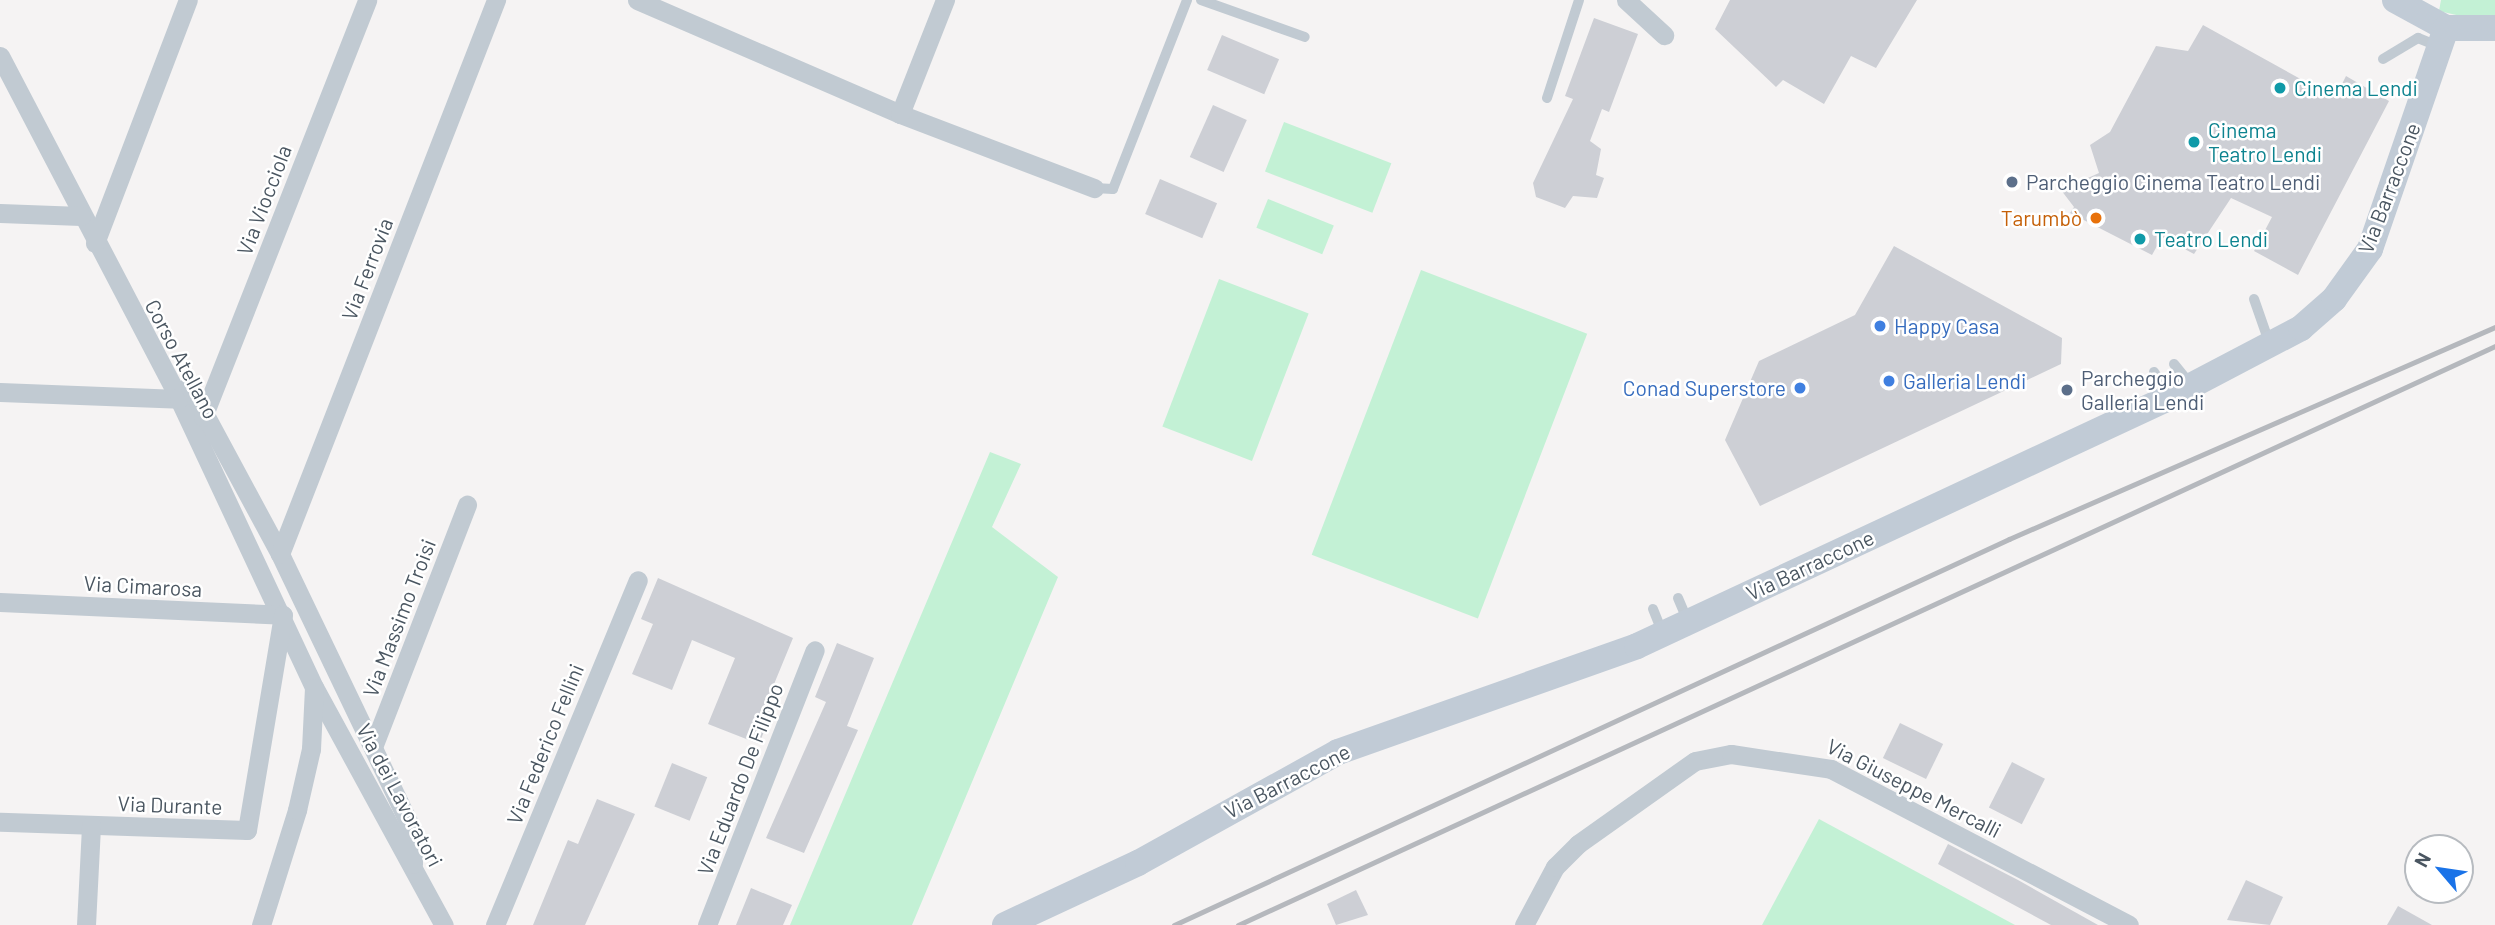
<!DOCTYPE html>
<meta charset="utf-8">
<style>
body{margin:0}
#map{position:relative;width:2495px;height:925px;overflow:hidden;background:#f5f3f3;font-family:Barlow,sans-serif}
div>[style]{position:absolute}
[style*='--x']{left:calc(var(--x)*1px);top:calc(var(--y)*1px);width:calc(var(--w)*1px);rotate:calc(var(--a)*1deg)}
.green>*{inset:0;background:#c3f1d5;transform-origin:0 0}
.building>*{inset:0;background:#cdcfd5;transform-origin:0 0}
.lane>*{height:10px;margin:-5px;padding:0 5px;transform-origin:5px;border-radius:5px;background:#c1cad2}
.street>*{height:19px;margin:-9.5px;padding:0 9.5px;transform-origin:9.5px;border-radius:9.5px;background:#c1cad2}
.secondary>*{height:26px;margin:-13px;padding:0 13px;transform-origin:13px;border-radius:13px;background:#c1cbd6}
.rail>*{height:5px;margin:-2.5px;padding:0 2.5px;transform-origin:2.5px;border-radius:2.5px;background:#b5b8bd}
.dots>*{width:19px;height:19px;translate:-50% -50%;box-sizing:border-box;border:4px solid #fff;border-radius:50%}
span{translate:-50% -50%;white-space:nowrap;text-align:center;line-height:1.15;-webkit-text-stroke:5px #fff;paint-order:stroke}
.culture-label{font-size:21px;color:#0d838f}
.left{translate:0 -50%;text-align:left}
.service-label{font-size:21px;color:#4e5e75}
.street-label{font-size:21px;color:#4a5661}
.food-label{font-size:21px;color:#c56008}
.right{translate:-100% -50%;text-align:right}
.shop-label{font-size:21px;color:#366cbe}
.north{position:absolute;left:2404px;top:834px;width:70px;height:70px;box-sizing:border-box;background:#fff;border:2px solid #b7bbc0;border-radius:50%;rotate:299deg;font-size:19px;font-weight:700;line-height:28px;text-align:center;color:#4a5661}
.north::after{content:'';display:block;margin:auto;width:24px;height:32px;background:#1a73e8;clip-path:polygon(50% 0,100% 100%,50% 72%,0 100%)}
</style>
<div id="map">
<div class="green">
<div style="clip-path:polygon(2441px 0,2495px 0,2495px 24px,2439px 11px)"></div>
<div style="left:1284px;top:122px;width:115px;height:53px;rotate:21deg"></div>
<div style="left:1268px;top:199px;width:71px;height:31px;rotate:22deg"></div>
<div style="left:1421px;top:270px;width:178px;height:305px;rotate:21deg"></div>
<div style="left:1219px;top:279px;width:96px;height:158px;rotate:21deg"></div>
<div style="clip-path:polygon(990px 452px,1021px 464px,992px 527px,1058px 577px,912px 925px,790px 925px)"></div>
<div style="clip-path:polygon(1819px 819px,2015px 925px,1762px 925px)"></div>
</div>
<div class="building">
<div style="clip-path:polygon(1730px 0,1917px 0,1876px 68px,1851px 56px,1824px 104px,1783px 80px,1776px 87px,1715px 29px)"></div>
<div style="clip-path:polygon(1594px 18px,1638px 34px,1609px 112px,1602px 109px,1590px 141px,1601px 149px,1596px 175px,1604px 178px,1597px 198px,1573px 196px,1565px 208px,1536px 197px,1533px 183px,1573px 99px,1565px 96px)"></div>
<div style="clip-path:polygon(2203px 25px,2335px 98px,2346px 76px,2389px 101px,2298px 275px,2254px 251px,2272px 217px,2231px 198px,2194px 254px,2162px 237px,2152px 255px,2070px 213px,2074px 207px,2061px 190px,2099px 173px,2090px 145px,2110px 132px,2156px 46px,2188px 51px)"></div>
<div style="left:1222px;top:35px;width:62px;height:38px;rotate:23deg"></div>
<div style="left:1213px;top:105px;width:37px;height:57px;rotate:24deg"></div>
<div style="left:1160px;top:179px;width:62px;height:38px;rotate:23deg"></div>
<div style="clip-path:polygon(1894px 246px,2062px 338px,2061px 364px,1760px 506px,1725px 440px,1759px 361px,1855px 315px)"></div>
<div style="clip-path:polygon(658px 578px,793px 638px,765px 706px,773px 709px,759px 744px,708px 724px,735px 658px,692px 640px,672px 690px,632px 674px,653px 624px,641px 619px)"></div>
<div style="clip-path:polygon(837px 643px,874px 658px,847px 726px,858px 730px,804px 853px,766px 838px,826px 702px,815px 697px)"></div>
<div style="left:1900px;top:723px;width:48px;height:39px;rotate:26deg"></div>
<div style="left:2012px;top:762px;width:37px;height:51px;rotate:27deg"></div>
<div style="left:672px;top:763px;width:38px;height:47px;rotate:22deg"></div>
<div style="clip-path:polygon(597px 799px,635px 814px,585px 925px,533px 925px,568px 840px,578px 844px)"></div>
<div style="clip-path:polygon(1948px 844px,2018px 880px,2098px 925px,2051px 925px,1938px 864px)"></div>
<div style="clip-path:polygon(2246px 880px,2283px 897px,2270px 925px,2227px 920px)"></div>
<div style="clip-path:polygon(751px 888px,792px 905px,783px 925px,736px 925px)"></div>
<div style="clip-path:polygon(1356px 890px,1368px 915px,1336px 925px,1327px 904px)"></div>
<div style="clip-path:polygon(2398px 906px,2432px 925px,2387px 925px)"></div>
</div>
<div class="lane">
<div style="--x:1201;--y:0;--w:110;--a:19.6"></div>
<div style="--x:2383;--y:59;--w:41;--a:-31"></div>
<div style="--x:2418;--y:38;--w:24;--a:22"></div>
<div style="--x:1547;--y:98;--w:103;--a:-71.9"></div>
<div style="--x:1094;--y:188;--w:19;--a:3"></div>
<div style="--x:1113;--y:189;--w:203;--a:-68.6"></div>
<div style="--x:2254;--y:299;--w:46;--a:70.8"></div>
<div style="--x:2174;--y:364;--w:27;--a:51"></div>
<div style="--x:2154;--y:372;--w:27;--a:57"></div>
<div style="--x:1678;--y:598;--w:25;--a:67"></div>
<div style="--x:1653;--y:609;--w:24;--a:68"></div>
</div>
<div class="street">
<div style="--x:637;--y:0;--w:287;--a:23.4"></div>
<div style="--x:900;--y:114;--w:208;--a:20.9"></div>
<div style="--x:1626;--y:0;--w:52;--a:42.6"></div>
<div style="--x:0;--y:56;--w:387;--a:62.4"></div>
<div style="--x:179;--y:399;--w:318;--a:64.9"></div>
<div style="--x:314;--y:687;--w:271;--a:61.4"></div>
<div style="--x:900;--y:114;--w:123;--a:-68.5"></div>
<div style="--x:0;--y:213;--w:81;--a:2.1"></div>
<div style="--x:95;--y:243;--w:260;--a:-69.1"></div>
<div style="--x:0;--y:392;--w:179;--a:2.2"></div>
<div style="--x:179;--y:399;--w:17;--a:-54"></div>
<div style="--x:189;--y:385;--w:192;--a:61.7"></div>
<div style="--x:280;--y:554;--w:307;--a:64.4"></div>
<div style="--x:413;--y:831;--w:33;--a:90"></div>
<div style="--x:203;--y:417;--w:448;--a:-68.5"></div>
<div style="--x:280;--y:554;--w:595;--a:-68.7"></div>
<div style="--x:0;--y:602;--w:283;--a:2.6"></div>
<div style="--x:283;--y:615;--w:218;--a:99.5"></div>
<div style="--x:247;--y:830;--w:247;--a:-178.1"></div>
<div style="--x:373;--y:747;--w:260;--a:-68.8"></div>
<div style="--x:86;--y:925;--w:100;--a:-87.1"></div>
<div style="--x:261;--y:925;--w:121;--a:-72.6"></div>
<div style="--x:297;--y:810;--w:63;--a:-77.1"></div>
<div style="--x:311;--y:749;--w:61;--a:-87.2"></div>
<div style="--x:495;--y:925;--w:373;--a:-67.5"></div>
<div style="--x:707;--y:925;--w:295;--a:-68.6"></div>
<div style="--x:1524;--y:925;--w:66;--a:-61.9"></div>
<div style="--x:1555;--y:867;--w:33;--a:-45"></div>
<div style="--x:1578;--y:844;--w:143;--a:-35.4"></div>
<div style="--x:1695;--y:761;--w:37;--a:-11"></div>
<div style="--x:1731;--y:754;--w:101;--a:8.5"></div>
<div style="--x:1831;--y:769;--w:336;--a:27.6"></div>
</div>
<div class="secondary">
<div style="--x:2395;--y:0;--w:58;--a:28.8"></div>
<div style="--x:2446;--y:28;--w:49;--a:0"></div>
<div style="--x:1005;--y:925;--w:147;--a:-25"></div>
<div style="--x:1138;--y:863;--w:229;--a:-29"></div>
<div style="--x:1338;--y:752;--w:317;--a:-19.5"></div>
<div style="--x:1637;--y:646;--w:582;--a:-25.02"></div>
<div style="--x:2164;--y:400;--w:155;--a:-27.7"></div>
<div style="--x:2301;--y:328;--w:44;--a:-41.3"></div>
<div style="--x:2334;--y:299;--w:62;--a:-54.2"></div>
<div style="--x:2370;--y:249;--w:234;--a:-71"></div>
</div>
<div class="rail">
<div style="--x:1174;--y:925;--w:920;--a:-24.81"></div>
<div style="--x:2009;--y:539;--w:530;--a:-23.57"></div>
<div style="--x:1238;--y:925;--w:1384;--a:-24.73"></div>
</div>
<div class="dots">
<div style="left:2280px;top:88px;background:#0f9aa8"></div>
<div style="left:2194px;top:142px;background:#0f9aa8"></div>
<div style="left:2012px;top:182px;background:#5c6f8a"></div>
<div style="left:2096px;top:218px;background:#e8710a"></div>
<div style="left:2140px;top:239px;background:#0f9aa8"></div>
<div style="left:1880px;top:326px;background:#3f7fe0"></div>
<div style="left:1889px;top:381px;background:#3f7fe0"></div>
<div style="left:1800px;top:388px;background:#3f7fe0"></div>
<div style="left:2067px;top:390px;background:#5c6f8a"></div>
</div>
<div class="culture-label">
<span class="left" style="left:2294px;top:88px">Cinema Lendi</span>
<span class="left" style="left:2208px;top:142px">Cinema<br>Teatro Lendi</span>
<span class="left" style="left:2154px;top:239px">Teatro Lendi</span>
</div>
<div class="service-label">
<span class="left" style="left:2026px;top:182px">Parcheggio Cinema Teatro Lendi</span>
<span class="left" style="left:2081px;top:390px">Parcheggio<br>Galleria Lendi</span>
</div>
<div class="street-label">
<span style="left:2389px;top:188px;rotate:-69deg">Via Barraccone</span>
<span style="left:264px;top:200px;rotate:-69deg">Via Viocciola</span>
<span style="left:367px;top:269px;rotate:-69deg">Via Ferrovia</span>
<span style="left:182px;top:359px;rotate:62deg">Corso Atellano</span>
<span style="left:1810px;top:565px;rotate:-25deg">Via Barraccone</span>
<span style="left:143px;top:586px;rotate:3deg">Via Cimarosa</span>
<span style="left:399px;top:618px;rotate:-69deg">Via Massimo Troisi</span>
<span style="left:545px;top:744px;rotate:-68deg">Via Federico Fellini</span>
<span style="left:740px;top:779px;rotate:-69deg">Via Eduardo De Filippo</span>
<span style="left:1287px;top:781px;rotate:-27deg">Via Barraccone</span>
<span style="left:1914px;top:788px;rotate:27deg">Via Giuseppe Mercalli</span>
<span style="left:400px;top:795px;rotate:62deg">Via dei Lavoratori</span>
<span style="left:170px;top:805px;rotate:2deg">Via Durante</span>
</div>
<div class="food-label">
<span class="right" style="left:2082px;top:218px">Tarumbò</span>
</div>
<div class="shop-label">
<span class="left" style="left:1894px;top:326px">Happy Casa</span>
<span class="left" style="left:1903px;top:381px">Galleria Lendi</span>
<span class="right" style="left:1786px;top:388px">Conad Superstore</span>
</div>
<div class="north">N</div>
</div>
